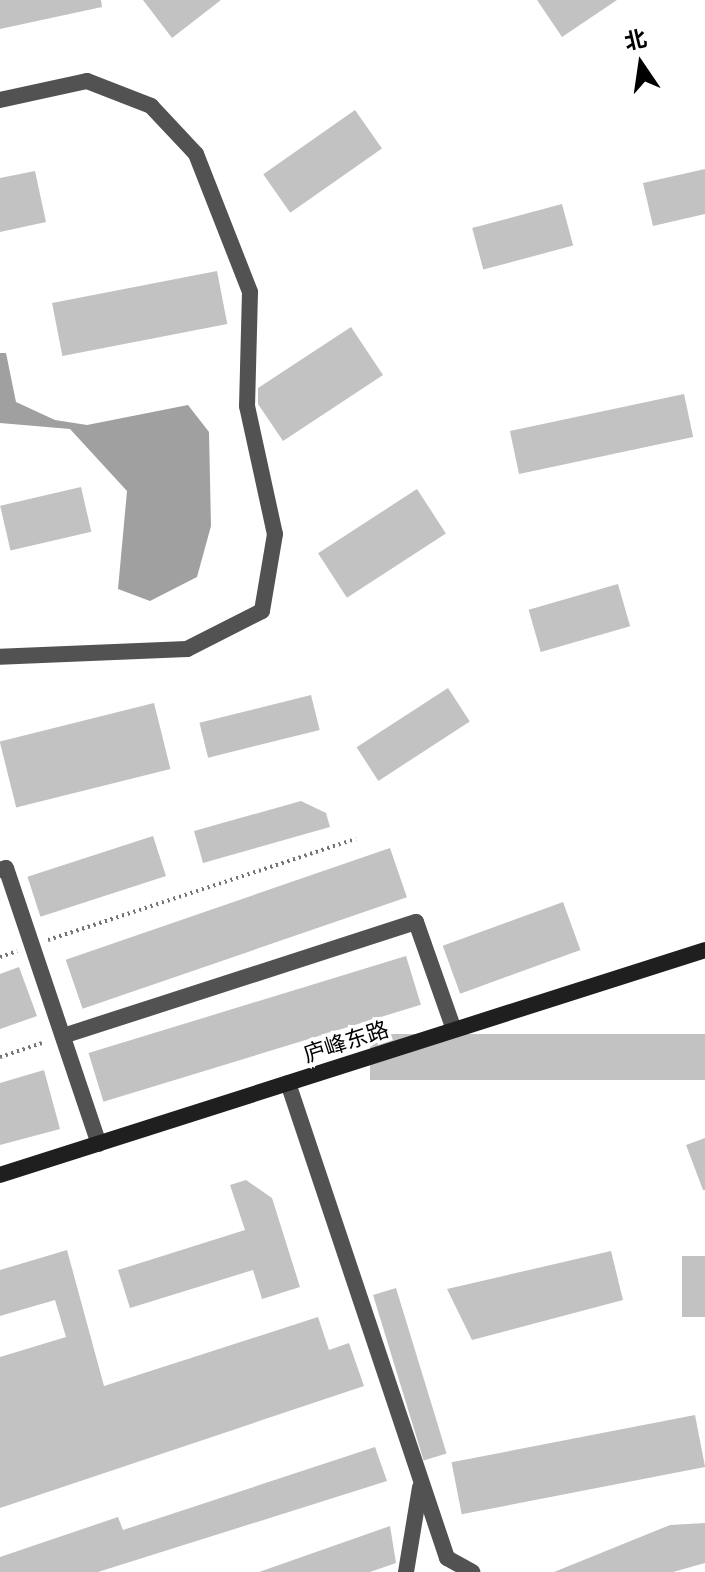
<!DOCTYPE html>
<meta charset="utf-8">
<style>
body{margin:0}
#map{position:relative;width:705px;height:1572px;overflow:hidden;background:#fff;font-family:"Fira Sans","Noto Sans SC",sans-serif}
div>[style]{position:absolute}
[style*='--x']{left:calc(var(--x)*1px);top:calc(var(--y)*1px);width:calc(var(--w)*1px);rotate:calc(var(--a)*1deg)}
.water>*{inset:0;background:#a0a0a0}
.building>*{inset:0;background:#c2c2c2;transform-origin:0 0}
.path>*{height:4px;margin-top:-2px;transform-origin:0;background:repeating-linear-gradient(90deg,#747474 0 2px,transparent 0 6px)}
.minor>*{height:16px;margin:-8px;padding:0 8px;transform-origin:8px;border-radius:8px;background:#525252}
.secondary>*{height:16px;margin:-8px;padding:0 8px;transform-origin:8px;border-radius:8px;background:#1f1f1f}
span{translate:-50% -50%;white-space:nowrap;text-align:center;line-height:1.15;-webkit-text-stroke:7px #fff;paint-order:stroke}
.street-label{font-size:22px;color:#000}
.north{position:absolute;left:601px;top:24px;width:80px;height:80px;-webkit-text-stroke:6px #fff;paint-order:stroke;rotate:347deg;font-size:22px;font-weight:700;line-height:32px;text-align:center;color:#000}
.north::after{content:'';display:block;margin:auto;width:28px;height:36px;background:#000;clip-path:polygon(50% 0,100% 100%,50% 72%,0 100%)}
</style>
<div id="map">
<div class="water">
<div style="clip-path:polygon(0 353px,6px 353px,16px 402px,55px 420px,87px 425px,188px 405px,209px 432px,211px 526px,197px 577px,150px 601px,118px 589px,127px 491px,70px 429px,0 423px)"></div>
</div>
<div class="building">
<div style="clip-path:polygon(0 0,101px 0,102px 7px,0 29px)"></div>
<div style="clip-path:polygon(143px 0,221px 0,172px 38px)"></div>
<div style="clip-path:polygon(537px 0,617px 0,562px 37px)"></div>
<div style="left:355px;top:110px;width:47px;height:112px;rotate:55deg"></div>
<div style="clip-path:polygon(705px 169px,705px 214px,653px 226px,643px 183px)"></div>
<div style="clip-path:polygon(35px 171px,46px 222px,0 232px,0 178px)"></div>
<div style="left:562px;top:204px;width:43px;height:93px;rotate:75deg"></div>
<div style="left:217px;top:271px;width:54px;height:168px;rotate:79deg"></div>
<div style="clip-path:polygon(351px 327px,383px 375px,283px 441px,258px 404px,258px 388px)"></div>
<div style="left:684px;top:394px;width:44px;height:178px;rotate:78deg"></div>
<div style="left:81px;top:487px;width:46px;height:83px;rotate:77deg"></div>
<div style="left:417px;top:489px;width:53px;height:118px;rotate:57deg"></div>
<div style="left:618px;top:584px;width:44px;height:93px;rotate:74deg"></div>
<div style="left:448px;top:688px;width:40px;height:109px;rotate:57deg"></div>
<div style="left:311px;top:695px;width:36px;height:115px;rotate:76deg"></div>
<div style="left:154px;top:703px;width:68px;height:159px;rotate:76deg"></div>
<div style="clip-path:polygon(301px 801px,326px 813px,330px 827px,203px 863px,194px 831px)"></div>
<div style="left:153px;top:836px;width:42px;height:132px;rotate:72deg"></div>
<div style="left:390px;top:848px;width:52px;height:343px;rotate:71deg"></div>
<div style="left:563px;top:902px;width:51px;height:128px;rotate:70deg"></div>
<div style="left:406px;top:956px;width:51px;height:332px;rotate:73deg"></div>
<div style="clip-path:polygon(19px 967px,37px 1016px,0 1029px,0 974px)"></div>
<div style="left:705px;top:1034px;width:46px;height:335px;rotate:90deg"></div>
<div style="clip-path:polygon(44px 1070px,60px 1129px,0 1145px,0 1083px)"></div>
<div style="clip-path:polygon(705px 1138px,705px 1190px,703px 1190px,686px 1145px)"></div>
<div style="clip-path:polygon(246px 1180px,272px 1198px,300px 1287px,262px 1299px,253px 1270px,130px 1308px,118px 1270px,245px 1230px,230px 1185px)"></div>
<div style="clip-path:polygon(67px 1250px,104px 1386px,318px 1317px,329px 1350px,349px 1343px,364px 1386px,0 1508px,0 1357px,66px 1337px,55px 1300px,0 1316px,0 1270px)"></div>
<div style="clip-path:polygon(611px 1251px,623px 1300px,472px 1340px,447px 1289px)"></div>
<div style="left:682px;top:1256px;width:23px;height:61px"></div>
<div style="left:396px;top:1288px;width:173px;height:24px;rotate:73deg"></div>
<div style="left:695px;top:1415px;width:53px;height:248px;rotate:79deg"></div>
<div style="clip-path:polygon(375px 1447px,387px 1481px,98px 1572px,0 1572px,0 1557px,118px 1517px,123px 1530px)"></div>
<div style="clip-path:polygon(705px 1523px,705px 1563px,673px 1572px,554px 1572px,670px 1525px)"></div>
<div style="clip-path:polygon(390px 1526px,396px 1563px,370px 1572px,259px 1572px)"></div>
</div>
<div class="path">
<div style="--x:48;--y:940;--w:324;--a:-18.2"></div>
<div style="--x:0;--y:957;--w:18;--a:-19"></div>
<div style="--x:0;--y:1057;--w:47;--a:-18.4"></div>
</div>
<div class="minor">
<div style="--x:0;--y:100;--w:89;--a:-12.3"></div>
<div style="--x:87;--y:81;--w:69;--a:21.3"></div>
<div style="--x:151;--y:106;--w:66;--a:46.8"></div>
<div style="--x:196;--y:154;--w:148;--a:68.6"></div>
<div style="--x:250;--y:292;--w:114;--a:91.5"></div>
<div style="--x:247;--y:406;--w:131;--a:77.7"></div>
<div style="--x:275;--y:534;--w:78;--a:99.6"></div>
<div style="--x:262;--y:611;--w:84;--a:153.1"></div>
<div style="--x:187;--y:649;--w:187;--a:177.6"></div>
<div style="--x:0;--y:870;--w:6;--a:-18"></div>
<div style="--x:6;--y:868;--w:291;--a:71.4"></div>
<div style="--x:63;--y:1036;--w:371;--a:-17.9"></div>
<div style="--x:416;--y:922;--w:114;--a:70.6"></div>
<div style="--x:288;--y:1083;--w:501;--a:71.49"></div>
<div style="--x:447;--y:1558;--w:29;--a:29"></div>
<div style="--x:406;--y:1572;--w:86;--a:-80.6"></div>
</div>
<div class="secondary">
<div style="--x:0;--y:1175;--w:740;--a:-17.7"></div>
</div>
<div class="street-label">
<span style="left:346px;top:1042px;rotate:-18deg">庐峰东路</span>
</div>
<div class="north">北</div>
</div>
